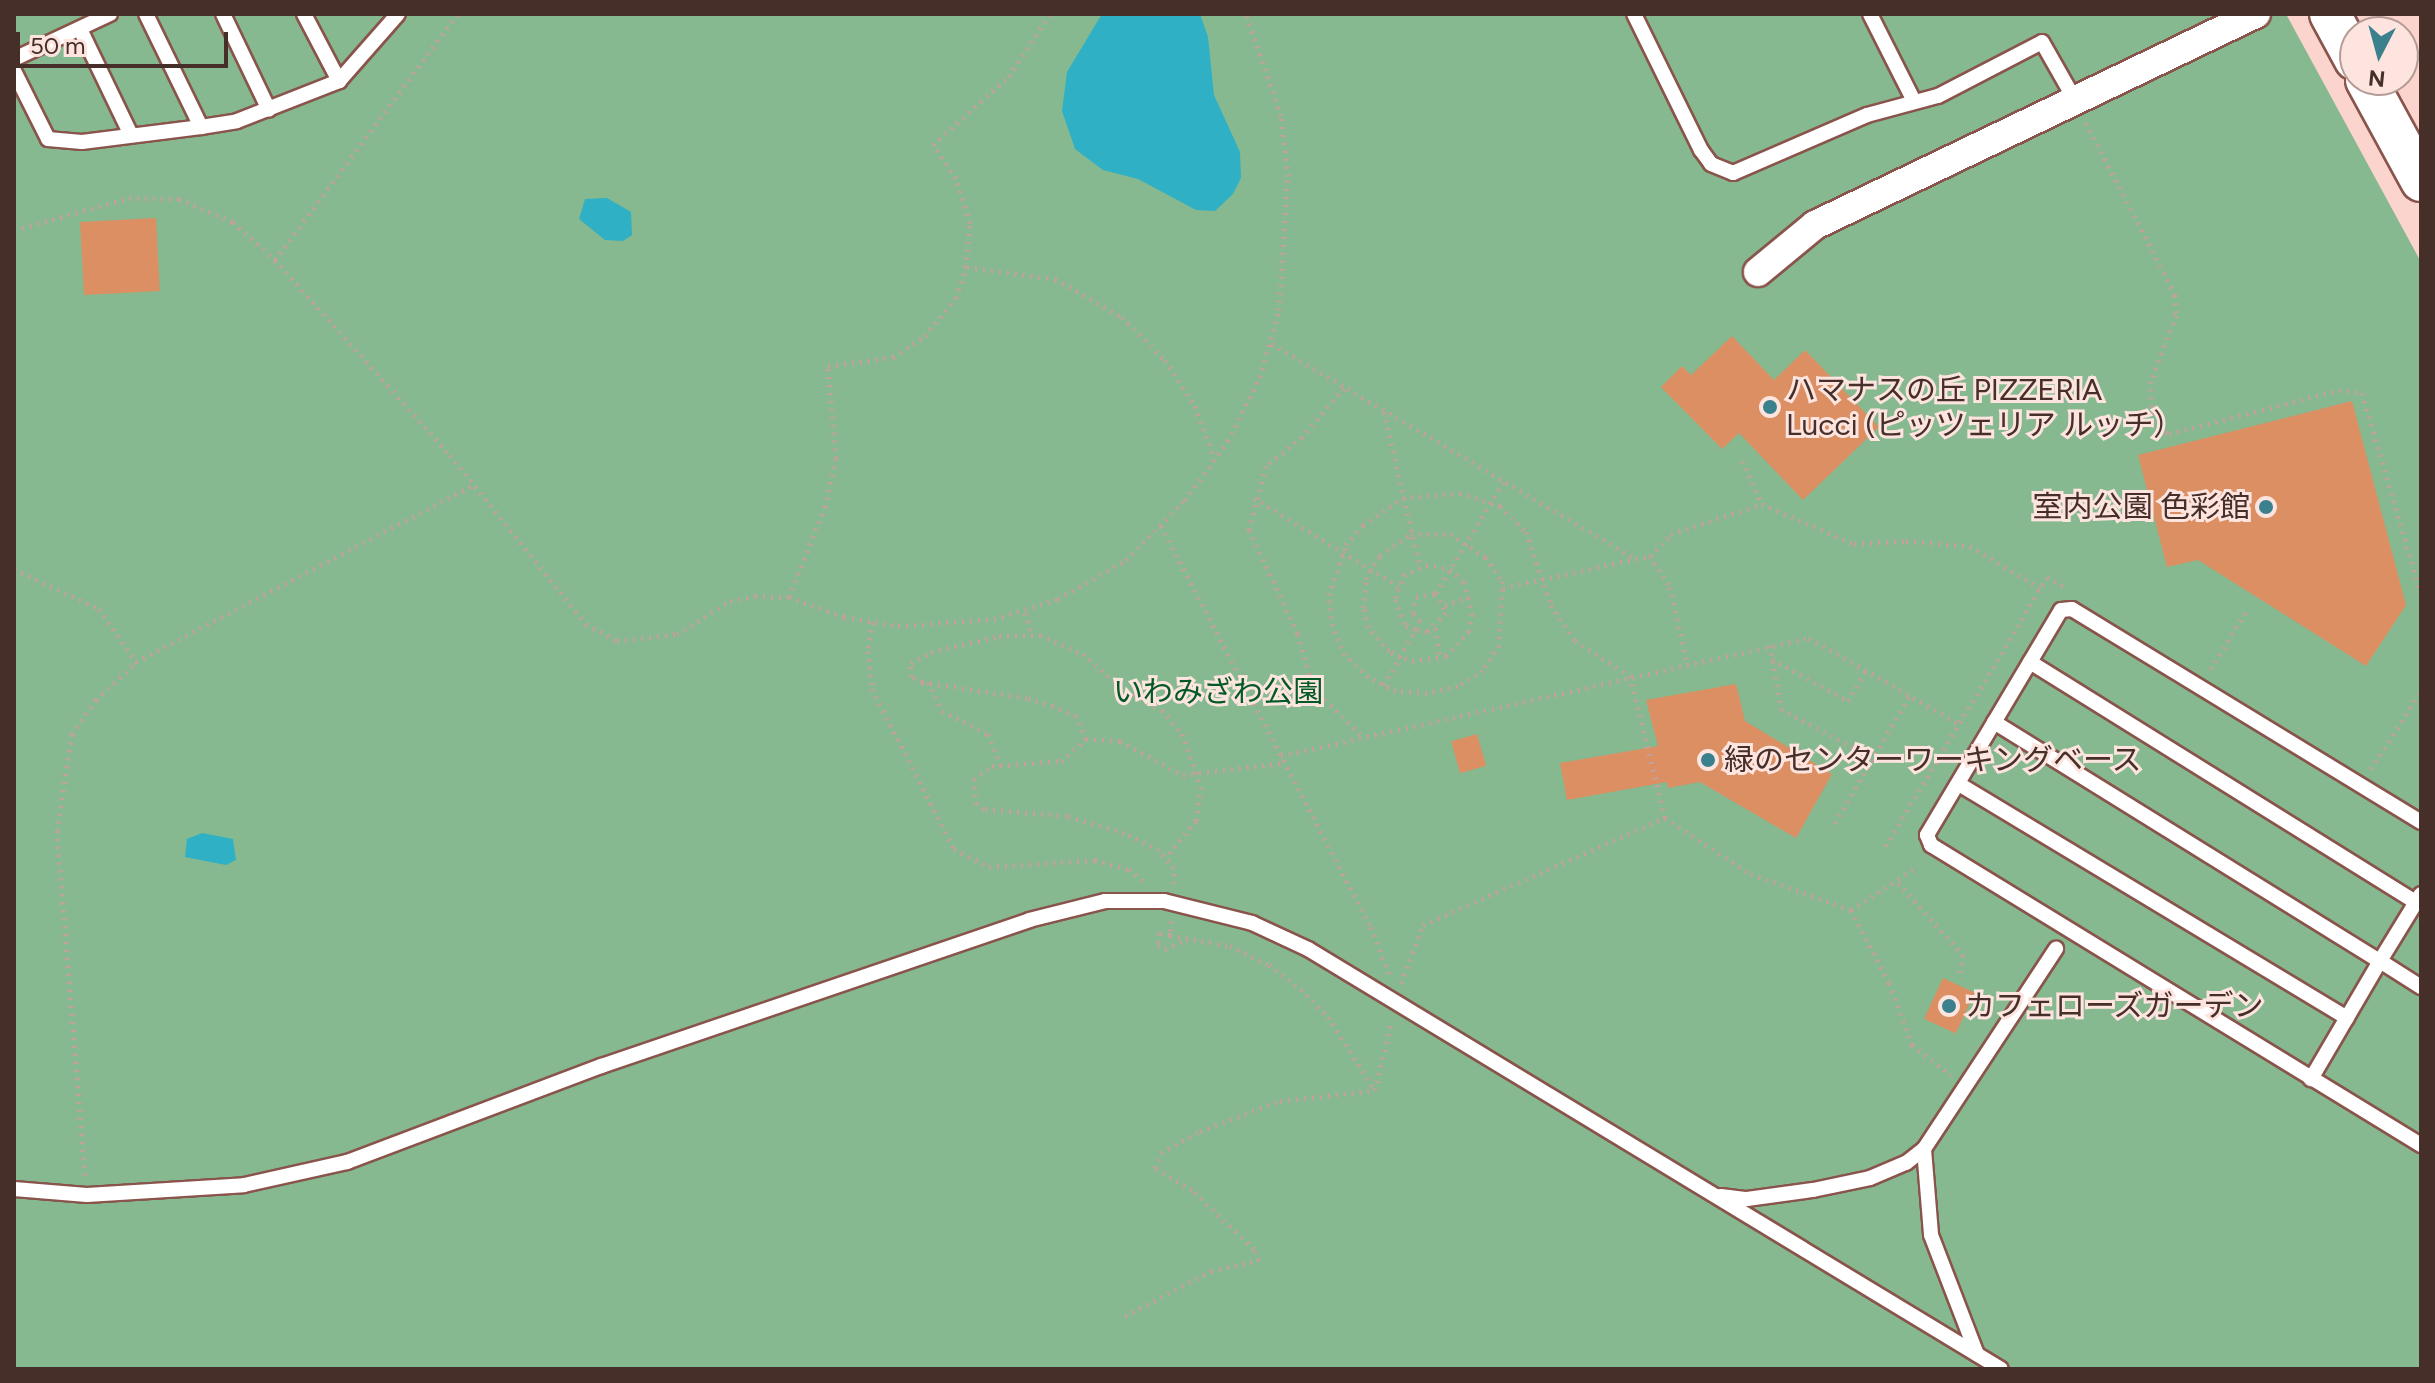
<!DOCTYPE html>
<meta charset="utf-8">
<style>
body{margin:0}
#map{position:relative;width:2435px;height:1383px;overflow:hidden;background:#fad4cd;font-family:Figtree,"Noto Sans JP",sans-serif}
div>[style]{position:absolute}
[style*='--x']{left:calc(var(--x)*1px);top:calc(var(--y)*1px);width:calc(var(--w)*1px);rotate:calc(var(--a)*1deg)}
.green>*{inset:0;background:#87b991}
.water>*{inset:0;background:#2fb0c4}
.building>*{inset:0;background:#db8f63;transform-origin:0 0}
.path>*{height:5px;margin-top:-2.5px;transform-origin:0;background:repeating-linear-gradient(90deg,#c3a19a 0 2px,transparent 0 8px)}
.roads{filter:drop-shadow(2px 0 #89544b) drop-shadow(-2px 0 #89544b) drop-shadow(0 2px #89544b) drop-shadow(0 -2px #89544b)}
.lane>*{height:14px;margin:-7px;padding:0 7px;transform-origin:7px;border-radius:7px;background:#fff}
.street>*{height:28px;margin:-14px;padding:0 14px;transform-origin:14px;border-radius:14px;background:#fff}
.secondary>*{height:40px;margin:-20px;padding:0 20px;transform-origin:20px;border-radius:20px;background:#fff}
.dots>*{width:22px;height:22px;translate:-50% -50%;box-sizing:border-box;border:4px solid #fee4df;border-radius:50%}
span{translate:-50% -50%;white-space:nowrap;text-align:center;line-height:1.15;-webkit-text-stroke:6px #fee4df;paint-order:stroke}
.poi-label{font-size:30px;color:#462e29}
.left{translate:0 -50%;text-align:left}
.right{translate:-100% -50%;text-align:right}
.park-label{font-size:30px;color:#025b27}
.frame{position:absolute;inset:0;border:16px solid #462e29;pointer-events:none}
.north{position:absolute;left:2339px;top:16px;width:80px;height:80px;box-sizing:border-box;background:#fee4df;border:2px solid #b49b96;border-radius:50%;rotate:186deg;font-size:22px;font-weight:700;line-height:32px;text-align:center;color:#462e29}
.north::after{content:'';display:block;margin:auto;width:28px;height:36px;background:#3b818d;clip-path:polygon(50% 0,100% 100%,50% 72%,0 100%)}
.scale{position:absolute;left:16px;top:32px;width:212px;height:36px;box-sizing:border-box;border:4px solid #462e29;border-top:0;padding-left:10px;font-size:24px;line-height:28px;white-space:nowrap;color:#462e29;-webkit-text-stroke:6px #fee4df;paint-order:stroke}
</style>
<div id="map">
<div class="green">
<div style="clip-path:polygon(14px 14px,2286px 14px,2421px 262px,2421px 1369px,14px 1369px)"></div>
</div>
<div class="water">
<div style="clip-path:polygon(1102px 14px,1200px 14px,1208px 37px,1214px 95px,1240px 152px,1241px 178px,1233px 194px,1215px 211px,1196px 210px,1138px 179px,1103px 170px,1075px 149px,1062px 111px,1067px 72px)"></div>
<div style="clip-path:polygon(607px 198px,631px 212px,632px 235px,623px 241px,605px 240px,579px 219px,585px 199px)"></div>
<div style="clip-path:polygon(202px 833px,233px 839px,236px 860px,226px 865px,185px 857px,187px 839px)"></div>
</div>
<div class="building">
<div style="left:156px;top:218px;width:73px;height:76px;rotate:87deg"></div>
<div style="clip-path:polygon(1732px 336px,1774px 380px,1805px 350px,1879px 427px,1803px 500px,1739px 433px,1722px 449px,1661px 387px,1682px 366px,1691px 375px)"></div>
<div style="clip-path:polygon(2352px 401px,2406px 605px,2366px 666px,2198px 560px,2167px 567px,2138px 455px)"></div>
<div style="clip-path:polygon(1736px 684px,1745px 721px,1832px 774px,1796px 838px,1700px 782px,1668px 788px,1667px 782px,1567px 800px,1560px 763px,1658px 746px,1646px 700px)"></div>
<div style="left:1477px;top:734px;width:33px;height:27px;rotate:74deg"></div>
<div style="left:1943px;top:978px;width:35px;height:45px;rotate:25deg"></div>
</div>
<div class="path">
<div style="--x:2086;--y:123;--w:194;--a:62.6"></div>
<div style="--x:2175;--y:295;--w:20;--a:87"></div>
<div style="--x:2176;--y:315;--w:71;--a:110.7"></div>
<div style="--x:2151;--y:381;--w:43;--a:88.7"></div>
<div style="--x:2152;--y:424;--w:20;--a:30"></div>
<div style="--x:2169;--y:434;--w:176;--a:-14.5"></div>
<div style="--x:2339;--y:390;--w:23;--a:7"></div>
<div style="--x:2362;--y:393;--w:210;--a:73.7"></div>
<div style="--x:14;--y:230;--w:119;--a:-15.5"></div>
<div style="--x:129;--y:198;--w:50;--a:1.1"></div>
<div style="--x:179;--y:199;--w:59;--a:23.1"></div>
<div style="--x:233;--y:222;--w:57;--a:42.1"></div>
<div style="--x:275;--y:260;--w:262;--a:48.1"></div>
<div style="--x:450;--y:455;--w:217;--a:51.2"></div>
<div style="--x:586;--y:624;--w:35;--a:29"></div>
<div style="--x:617;--y:641;--w:60;--a:-6.7"></div>
<div style="--x:677;--y:634;--w:62;--a:-31.9"></div>
<div style="--x:730;--y:601;--w:25;--a:-11"></div>
<div style="--x:755;--y:596;--w:34;--a:2"></div>
<div style="--x:789;--y:597;--w:59;--a:20"></div>
<div style="--x:844;--y:617;--w:55;--a:9.5"></div>
<div style="--x:898;--y:626;--w:96;--a:-4.2"></div>
<div style="--x:994;--y:619;--w:67;--a:-17.4"></div>
<div style="--x:1058;--y:599;--w:78;--a:-29.8"></div>
<div style="--x:1126;--y:560;--w:84;--a:-45.5"></div>
<div style="--x:1185;--y:500;--w:73;--a:-53.9"></div>
<div style="--x:1228;--y:441;--w:72;--a:-63.4"></div>
<div style="--x:1260;--y:377;--w:70;--a:-74.2"></div>
<div style="--x:1279;--y:310;--w:134;--a:-86.2"></div>
<div style="--x:1288;--y:176;--w:60;--a:-96.7"></div>
<div style="--x:1281;--y:116;--w:108;--a:-108.9"></div>
<div style="--x:275;--y:260;--w:307;--a:-53.4"></div>
<div style="--x:967;--y:267;--w:89;--a:7.8"></div>
<div style="--x:1055;--y:279;--w:77;--a:29.6"></div>
<div style="--x:1122;--y:317;--w:61;--a:45"></div>
<div style="--x:1165;--y:360;--w:55;--a:56.9"></div>
<div style="--x:1195;--y:406;--w:55;--a:69.9"></div>
<div style="--x:1272;--y:344;--w:422;--a:30.6"></div>
<div style="--x:1344;--y:388;--w:65;--a:130.6"></div>
<div style="--x:1302;--y:437;--w:46;--a:141.1"></div>
<div style="--x:1266;--y:466;--w:66;--a:104.9"></div>
<div style="--x:1249;--y:530;--w:115;--a:64.8"></div>
<div style="--x:1298;--y:634;--w:56;--a:74.5"></div>
<div style="--x:1313;--y:688;--w:71;--a:44.4"></div>
<div style="--x:1384;--y:412;--w:159;--a:76.9"></div>
<div style="--x:1742;--y:461;--w:47;--a:65.1"></div>
<div style="--x:1254;--y:498;--w:169;--a:31.4"></div>
<div style="--x:1161;--y:526;--w:453;--a:62.4"></div>
<div style="--x:1371;--y:927;--w:50;--a:69"></div>
<div style="--x:1650;--y:556;--w:37;--a:57"></div>
<div style="--x:1670;--y:587;--w:78;--a:77.4"></div>
<div style="--x:14;--y:569;--w:94;--a:25.2"></div>
<div style="--x:99;--y:609;--w:65;--a:55.1"></div>
<div style="--x:1503;--y:588;--w:150;--a:-12.3"></div>
<div style="--x:1650;--y:556;--w:30;--a:-46"></div>
<div style="--x:1671;--y:534;--w:96;--a:-18.2"></div>
<div style="--x:1762;--y:504;--w:100;--a:23.5"></div>
<div style="--x:1854;--y:544;--w:52;--a:-3.3"></div>
<div style="--x:1906;--y:541;--w:64;--a:4.5"></div>
<div style="--x:1970;--y:546;--w:83;--a:31.2"></div>
<div style="--x:1436;--y:593;--w:129;--a:-58.7"></div>
<div style="--x:789;--y:597;--w:97;--a:-68.2"></div>
<div style="--x:825;--y:507;--w:50;--a:-77.3"></div>
<div style="--x:836;--y:458;--w:92;--a:-95"></div>
<div style="--x:828;--y:366;--w:66;--a:-7.9"></div>
<div style="--x:893;--y:357;--w:38;--a:-33"></div>
<div style="--x:925;--y:336;--w:49;--a:-50.8"></div>
<div style="--x:956;--y:298;--w:33;--a:-72"></div>
<div style="--x:966;--y:267;--w:44;--a:-84.8"></div>
<div style="--x:970;--y:223;--w:47;--a:-107.3"></div>
<div style="--x:956;--y:178;--w:40;--a:-124.9"></div>
<div style="--x:933;--y:145;--w:103;--a:-42.2"></div>
<div style="--x:1009;--y:76;--w:74;--a:-56.5"></div>
<div style="--x:1445;--y:605;--w:27;--a:-17"></div>
<div style="--x:1025;--y:613;--w:23;--a:72"></div>
<div style="--x:872;--y:622;--w:29;--a:98"></div>
<div style="--x:868;--y:651;--w:38;--a:84"></div>
<div style="--x:872;--y:689;--w:180;--a:62.9"></div>
<div style="--x:954;--y:849;--w:39;--a:27"></div>
<div style="--x:989;--y:867;--w:106;--a:-3.8"></div>
<div style="--x:1095;--y:860;--w:35;--a:15"></div>
<div style="--x:1129;--y:869;--w:18;--a:41"></div>
<div style="--x:1435;--y:628;--w:29;--a:80"></div>
<div style="--x:1770;--y:645;--w:65;--a:80.2"></div>
<div style="--x:1781;--y:709;--w:104;--a:28"></div>
<div style="--x:1772;--y:659;--w:87;--a:28.9"></div>
<div style="--x:1848;--y:701;--w:36;--a:-60"></div>
<div style="--x:2211;--y:669;--w:71;--a:-58.8"></div>
<div style="--x:928;--y:682;--w:32;--a:64"></div>
<div style="--x:942;--y:711;--w:51;--a:26.6"></div>
<div style="--x:988;--y:734;--w:34;--a:67"></div>
<div style="--x:1384;--y:685;--w:32;--a:-60"></div>
<div style="--x:1400;--y:657;--w:41;--a:-60.9"></div>
<div style="--x:1420;--y:621;--w:11;--a:-131"></div>
<div style="--x:1413;--y:613;--w:16;--a:-79"></div>
<div style="--x:1416;--y:597;--w:20;--a:-11"></div>
<div style="--x:1436;--y:593;--w:22;--a:63"></div>
<div style="--x:1446;--y:613;--w:27;--a:135"></div>
<div style="--x:1427;--y:632;--w:12;--a:-171"></div>
<div style="--x:1415;--y:630;--w:13;--a:-151"></div>
<div style="--x:1404;--y:624;--w:28;--a:-109"></div>
<div style="--x:1395;--y:598;--w:25;--a:-69"></div>
<div style="--x:1404;--y:575;--w:24;--a:-24"></div>
<div style="--x:1426;--y:565;--w:24;--a:9"></div>
<div style="--x:1450;--y:569;--w:19;--a:43"></div>
<div style="--x:1464;--y:582;--w:33;--a:76"></div>
<div style="--x:1472;--y:614;--w:17;--a:100"></div>
<div style="--x:1469;--y:631;--w:34;--a:133"></div>
<div style="--x:1446;--y:656;--w:32;--a:171"></div>
<div style="--x:1414;--y:661;--w:15;--a:-164"></div>
<div style="--x:1400;--y:657;--w:13;--a:-151"></div>
<div style="--x:1389;--y:651;--w:32;--a:-131"></div>
<div style="--x:1368;--y:627;--w:19;--a:-102"></div>
<div style="--x:1364;--y:608;--w:29;--a:-86"></div>
<div style="--x:1366;--y:579;--w:28;--a:-60"></div>
<div style="--x:1380;--y:555;--w:37;--a:-34"></div>
<div style="--x:1411;--y:534;--w:39;--a:0"></div>
<div style="--x:1450;--y:534;--w:43;--a:32.6"></div>
<div style="--x:1486;--y:557;--w:29;--a:56"></div>
<div style="--x:1502;--y:581;--w:64;--a:92.7"></div>
<div style="--x:1499;--y:645;--w:30;--a:123"></div>
<div style="--x:1483;--y:670;--w:30;--a:147"></div>
<div style="--x:1458;--y:686;--w:32;--a:167"></div>
<div style="--x:1427;--y:693;--w:31;--a:-176"></div>
<div style="--x:1396;--y:691;--w:31;--a:-153"></div>
<div style="--x:1368;--y:677;--w:32;--a:-136"></div>
<div style="--x:1345;--y:655;--w:32;--a:-114"></div>
<div style="--x:1332;--y:626;--w:31;--a:-96"></div>
<div style="--x:1329;--y:595;--w:53;--a:-71.2"></div>
<div style="--x:1346;--y:545;--w:26;--a:-50"></div>
<div style="--x:1363;--y:525;--w:48;--a:-34"></div>
<div style="--x:1403;--y:498;--w:57;--a:-5"></div>
<div style="--x:1460;--y:493;--w:42;--a:18"></div>
<div style="--x:1500;--y:506;--w:37;--a:45"></div>
<div style="--x:1526;--y:532;--w:77;--a:71.1"></div>
<div style="--x:1551;--y:605;--w:43;--a:56.3"></div>
<div style="--x:1575;--y:641;--w:65;--a:32.5"></div>
<div style="--x:1630;--y:676;--w:146;--a:76.2"></div>
<div style="--x:1665;--y:818;--w:103;--a:33.1"></div>
<div style="--x:1751;--y:874;--w:106;--a:19.8"></div>
<div style="--x:1851;--y:910;--w:82;--a:62.5"></div>
<div style="--x:1889;--y:983;--w:66;--a:69.6"></div>
<div style="--x:1912;--y:1045;--w:49;--a:37.6"></div>
<div style="--x:1086;--y:739;--w:25;--a:-113"></div>
<div style="--x:1076;--y:716;--w:25;--a:-157"></div>
<div style="--x:1053;--y:706;--w:27;--a:-163"></div>
<div style="--x:1027;--y:698;--w:106;--a:-171.3"></div>
<div style="--x:922;--y:682;--w:13;--a:-151"></div>
<div style="--x:911;--y:676;--w:13;--a:-90"></div>
<div style="--x:911;--y:663;--w:23;--a:-29"></div>
<div style="--x:931;--y:652;--w:70;--a:-13.2"></div>
<div style="--x:999;--y:636;--w:41;--a:-1.4"></div>
<div style="--x:1040;--y:635;--w:47;--a:23.8"></div>
<div style="--x:1083;--y:654;--w:48;--a:41.6"></div>
<div style="--x:1119;--y:686;--w:49;--a:29.2"></div>
<div style="--x:1162;--y:710;--w:31;--a:50"></div>
<div style="--x:1182;--y:734;--w:56;--a:70.3"></div>
<div style="--x:1201;--y:787;--w:34;--a:98"></div>
<div style="--x:1196;--y:821;--w:48;--a:130"></div>
<div style="--x:1281;--y:756;--w:541;--a:-12.6"></div>
<div style="--x:1809;--y:638;--w:173;--a:29.8"></div>
<div style="--x:2371;--y:769;--w:93;--a:-57.3"></div>
<div style="--x:1835;--y:823;--w:148;--a:-59.6"></div>
<div style="--x:1886;--y:846;--w:313;--a:-59.1"></div>
<div style="--x:2047;--y:577;--w:22;--a:30"></div>
<div style="--x:1174;--y:883;--w:15;--a:-90"></div>
<div style="--x:1174;--y:868;--w:23;--a:-130"></div>
<div style="--x:1159;--y:850;--w:39;--a:-154"></div>
<div style="--x:1124;--y:833;--w:59;--a:-163.4"></div>
<div style="--x:1067;--y:816;--w:83;--a:-175.2"></div>
<div style="--x:984;--y:809;--w:9;--a:-148"></div>
<div style="--x:976;--y:804;--w:25;--a:-95"></div>
<div style="--x:974;--y:779;--w:22;--a:-36"></div>
<div style="--x:992;--y:766;--w:69;--a:-4.1"></div>
<div style="--x:1061;--y:761;--w:33;--a:-41"></div>
<div style="--x:1086;--y:739;--w:34;--a:3"></div>
<div style="--x:1120;--y:741;--w:72;--a:28.4"></div>
<div style="--x:1183;--y:775;--w:102;--a:-6.8"></div>
<div style="--x:1898;--y:883;--w:97;--a:47.9"></div>
<div style="--x:1963;--y:955;--w:24;--a:99"></div>
<div style="--x:1851;--y:910;--w:80;--a:-33.3"></div>
<div style="--x:1171;--y:921;--w:14;--a:94"></div>
<div style="--x:1170;--y:935;--w:61;--a:10.4"></div>
<div style="--x:1230;--y:946;--w:43;--a:26"></div>
<div style="--x:1269;--y:965;--w:40;--a:37"></div>
<div style="--x:1301;--y:989;--w:39;--a:46"></div>
<div style="--x:1328;--y:1017;--w:85;--a:57.4"></div>
<div style="--x:1170;--y:935;--w:11;--a:-170"></div>
<div style="--x:1159;--y:933;--w:12;--a:95"></div>
<div style="--x:1158;--y:945;--w:8;--a:30"></div>
<div style="--x:1165;--y:949;--w:25;--a:-23"></div>
<div style="--x:1401;--y:983;--w:62;--a:-69.2"></div>
<div style="--x:1423;--y:925;--w:265;--a:-23.9"></div>
<div style="--x:85;--y:1175;--w:345;--a:-94.7"></div>
<div style="--x:57;--y:831;--w:98;--a:-81.2"></div>
<div style="--x:72;--y:734;--w:42;--a:-54.8"></div>
<div style="--x:96;--y:700;--w:55;--a:-43.5"></div>
<div style="--x:136;--y:662;--w:378;--a:-27.7"></div>
<div style="--x:1125;--y:1316;--w:97;--a:-27.6"></div>
<div style="--x:1211;--y:1271;--w:49;--a:-12.9"></div>
<div style="--x:1259;--y:1260;--w:12;--a:-114"></div>
<div style="--x:1254;--y:1249;--w:86;--a:-136.4"></div>
<div style="--x:1192;--y:1190;--w:43;--a:-149.3"></div>
<div style="--x:1155;--y:1168;--w:16;--a:-68"></div>
<div style="--x:1161;--y:1153;--w:45;--a:-29.4"></div>
<div style="--x:1200;--y:1131;--w:85;--a:-20.6"></div>
<div style="--x:1280;--y:1101;--w:96;--a:-6.6"></div>
<div style="--x:1375;--y:1090;--w:72;--a:-76.3"></div>
</div>
<div class="roads">
<div class="lane">
<div style="--x:146;--y:14;--w:126;--a:64"></div>
<div style="--x:223;--y:14;--w:106;--a:64.4"></div>
<div style="--x:304;--y:14;--w:76;--a:62.4"></div>
<div style="--x:1634;--y:14;--w:152;--a:63.8"></div>
<div style="--x:1701;--y:150;--w:17;--a:54"></div>
<div style="--x:1711;--y:164;--w:24;--a:22"></div>
<div style="--x:1733;--y:173;--w:146;--a:-23.4"></div>
<div style="--x:1867;--y:115;--w:73;--a:-15"></div>
<div style="--x:1938;--y:96;--w:117;--a:-27.4"></div>
<div style="--x:2042;--y:42;--w:67;--a:60.4"></div>
<div style="--x:1870;--y:14;--w:97;--a:63.2"></div>
<div style="--x:80;--y:29;--w:115;--a:64.3"></div>
<div style="--x:14;--y:59;--w:106;--a:-25.1"></div>
<div style="--x:14;--y:71;--w:76;--a:63.4"></div>
<div style="--x:48;--y:139;--w:34;--a:5"></div>
<div style="--x:82;--y:142;--w:120;--a:-7.2"></div>
<div style="--x:201;--y:127;--w:36;--a:-9"></div>
<div style="--x:237;--y:121;--w:110;--a:-21.4"></div>
<div style="--x:339;--y:81;--w:89;--a:-48.6"></div>
<div style="--x:2030;--y:662;--w:455;--a:31.9"></div>
<div style="--x:1994;--y:722;--w:454;--a:31.8"></div>
<div style="--x:2380;--y:961;--w:137;--a:120.3"></div>
<div style="--x:1959;--y:784;--w:453;--a:31.1"></div>
<div style="--x:2421;--y:822;--w:409;--a:-148.6"></div>
<div style="--x:2072;--y:609;--w:11;--a:175"></div>
<div style="--x:2061;--y:610;--w:262;--a:120.8"></div>
<div style="--x:1927;--y:835;--w:11;--a:68"></div>
<div style="--x:1931;--y:845;--w:575;--a:31.48"></div>
<div style="--x:2421;--y:894;--w:79;--a:121.5"></div>
<div style="--x:2380;--y:961;--w:49;--a:32.4"></div>
<div style="--x:1924;--y:1149;--w:86;--a:85.3"></div>
<div style="--x:1931;--y:1235;--w:128;--a:68.9"></div>
<div style="--x:14;--y:1189;--w:73;--a:4.7"></div>
<div style="--x:87;--y:1195;--w:157;--a:-3.6"></div>
<div style="--x:244;--y:1185;--w:106;--a:-12.6"></div>
<div style="--x:347;--y:1162;--w:272;--a:-20.7"></div>
<div style="--x:601;--y:1066;--w:452;--a:-18.8"></div>
<div style="--x:1029;--y:920;--w:78;--a:-14"></div>
<div style="--x:1105;--y:901;--w:59;--a:0"></div>
<div style="--x:1164;--y:901;--w:91;--a:14"></div>
<div style="--x:1252;--y:923;--w:62;--a:24.9"></div>
<div style="--x:1308;--y:949;--w:810;--a:31.22"></div>
<div style="--x:1721;--y:1196;--w:26;--a:7"></div>
<div style="--x:1747;--y:1199;--w:67;--a:-7.8"></div>
<div style="--x:1813;--y:1190;--w:58;--a:-11.9"></div>
<div style="--x:1870;--y:1178;--w:39;--a:-23"></div>
<div style="--x:1906;--y:1163;--w:23;--a:-38"></div>
<div style="--x:1924;--y:1149;--w:240;--a:-56.6"></div>
</div>
<div class="street">
<div style="--x:1758;--y:272;--w:74;--a:-39.5"></div>
<div style="--x:1815;--y:225;--w:489;--a:-25.6"></div>
</div>
<div class="secondary">
<div style="--x:2330;--y:14;--w:52;--a:61.5"></div>
<div style="--x:2366;--y:80;--w:115;--a:61.4"></div>
</div>
</div>
<div class="dots">
<div style="left:1770px;top:407px;background:#3b818d"></div>
<div style="left:2266px;top:507px;background:#3b818d"></div>
<div style="left:1708px;top:760px;background:#3b818d"></div>
<div style="left:1949px;top:1006px;background:#3b818d"></div>
</div>
<div class="poi-label">
<span class="left" style="left:1786px;top:407px">ハマナスの丘 PIZZERIA<br>Lucci (ピッツェリア ルッチ）</span>
<span class="right" style="left:2250px;top:507px">室内公園 色彩館</span>
<span class="left" style="left:1724px;top:760px">緑のセンターワーキングベース</span>
<span class="left" style="left:1965px;top:1006px">カフェローズガーデン</span>
</div>
<div class="park-label">
<span style="left:1218px;top:692px">いわみざわ公園</span>
</div>
<div class="frame"></div>
<div class="north">N</div>
<div class="scale">50 m</div>
</div>
